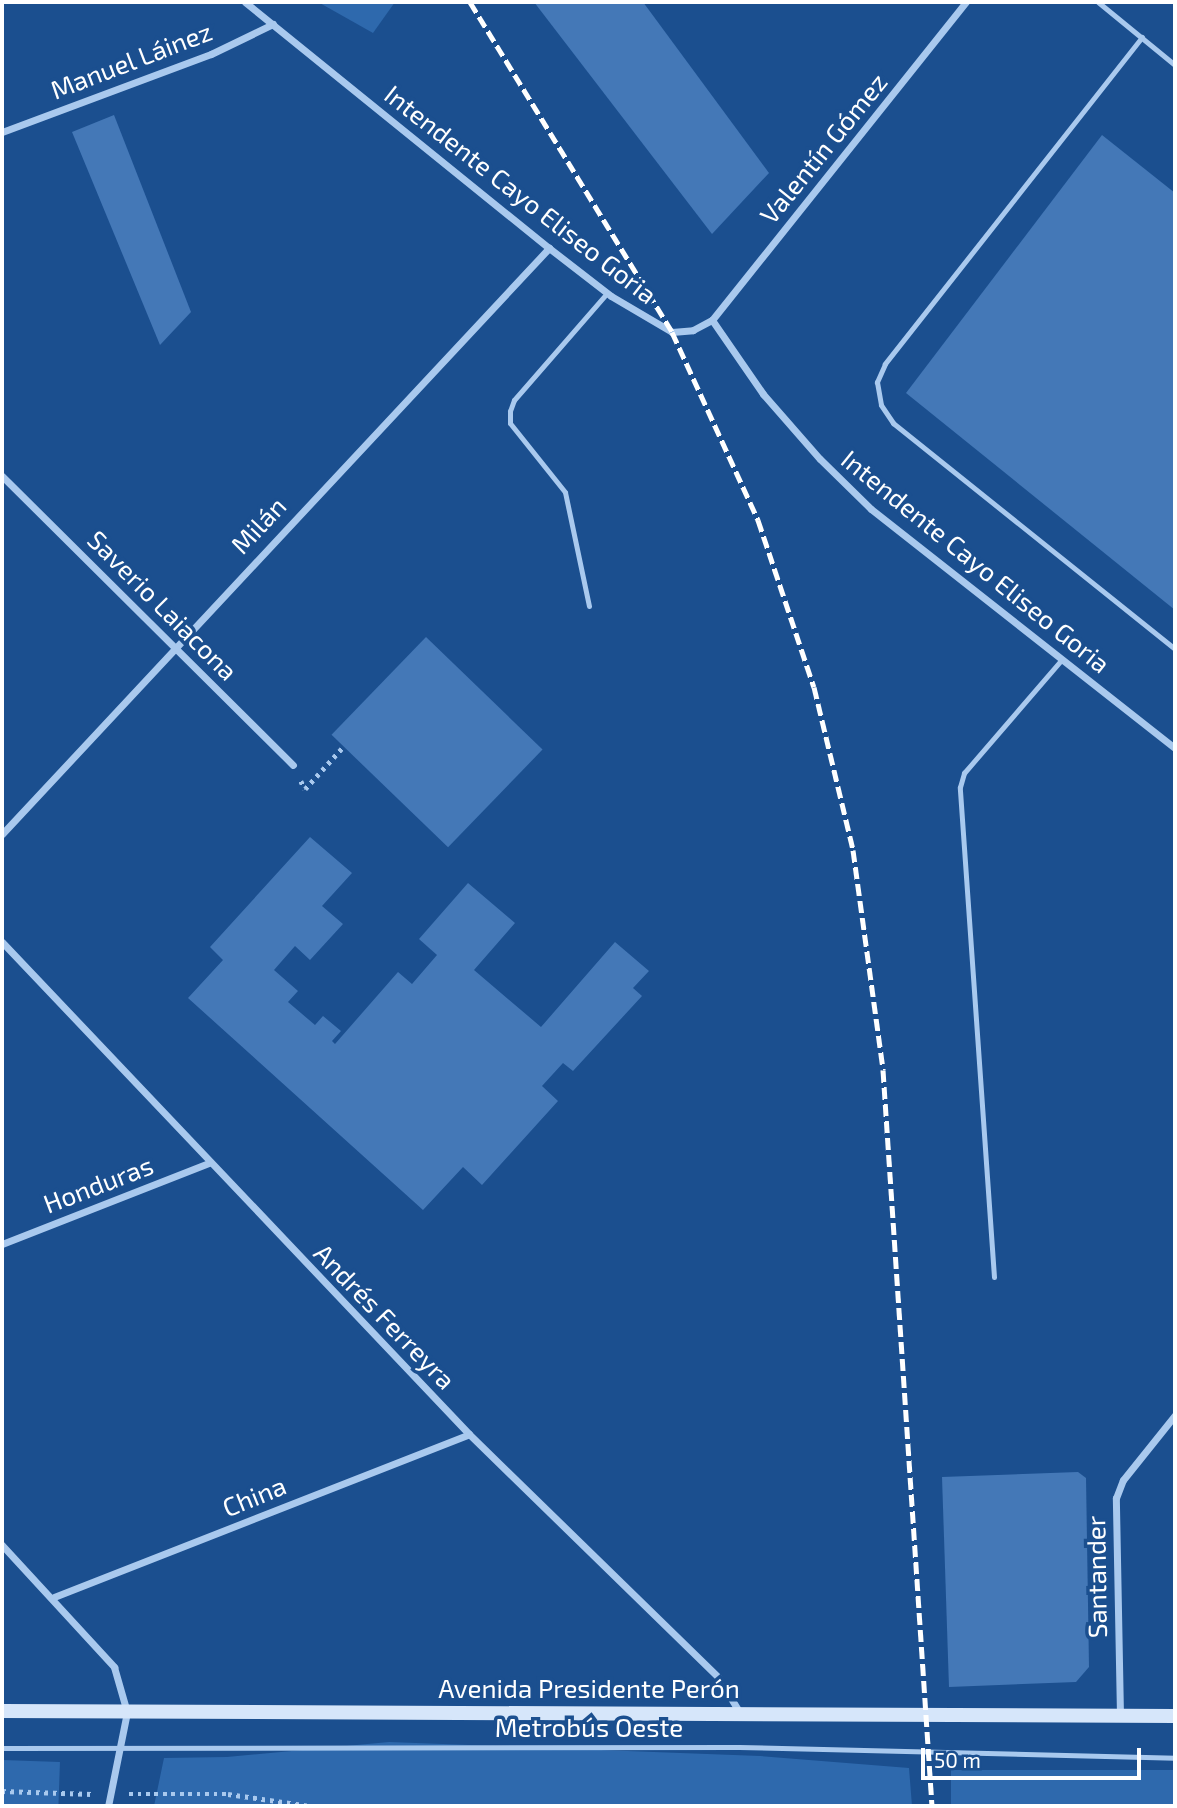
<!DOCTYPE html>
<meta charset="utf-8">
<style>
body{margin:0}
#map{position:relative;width:1177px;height:1808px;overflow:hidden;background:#1b4f8f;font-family:"Exo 2",sans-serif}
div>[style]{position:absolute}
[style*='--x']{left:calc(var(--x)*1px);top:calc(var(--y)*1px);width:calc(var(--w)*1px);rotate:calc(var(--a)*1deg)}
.green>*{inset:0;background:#2e69ad;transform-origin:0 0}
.building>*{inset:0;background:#4478b7;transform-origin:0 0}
.path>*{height:4.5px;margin-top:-2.25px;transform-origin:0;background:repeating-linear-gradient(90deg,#a9c9ee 0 3.5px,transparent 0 8.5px)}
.lane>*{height:5px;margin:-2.5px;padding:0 2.5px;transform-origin:2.5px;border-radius:2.5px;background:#a9c9ee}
.street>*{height:7px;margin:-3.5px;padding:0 3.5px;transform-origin:3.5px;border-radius:3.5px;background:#a9c9ee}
.secondary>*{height:14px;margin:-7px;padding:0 7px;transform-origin:7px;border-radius:7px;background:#d6e6fa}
.rail>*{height:5px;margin-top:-2.5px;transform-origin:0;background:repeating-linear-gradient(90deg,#fff 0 12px,transparent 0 17px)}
span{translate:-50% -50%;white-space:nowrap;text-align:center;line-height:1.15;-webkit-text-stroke:7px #1b4f8f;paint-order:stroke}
.street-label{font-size:26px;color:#fff}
.frame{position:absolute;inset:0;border:4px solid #fff;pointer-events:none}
.scale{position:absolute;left:921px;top:1748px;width:220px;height:32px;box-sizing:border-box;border:4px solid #fff;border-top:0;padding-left:9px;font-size:21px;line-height:24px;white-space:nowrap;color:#fff;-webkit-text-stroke:5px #1b4f8f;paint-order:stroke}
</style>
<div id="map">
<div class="green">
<div style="clip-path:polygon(318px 2px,395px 2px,373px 33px)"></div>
<div style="clip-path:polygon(389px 1742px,760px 1756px,909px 1768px,912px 1806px,154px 1806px,164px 1758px,227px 1757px)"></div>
<div style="left:2px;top:1760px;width:58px;height:46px;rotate:2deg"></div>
<div style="left:1175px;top:1770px;width:36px;height:224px;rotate:90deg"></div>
</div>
<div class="building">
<div style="clip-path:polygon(534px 2px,643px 2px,769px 173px,712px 234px)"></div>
<div style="clip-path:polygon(114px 115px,191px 312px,160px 345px,72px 132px)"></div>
<div style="clip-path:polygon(1102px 135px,1175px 193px,1175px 610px,906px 393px)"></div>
<div style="left:426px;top:637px;width:162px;height:136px;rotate:44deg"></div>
<div style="clip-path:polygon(310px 837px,352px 873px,322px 906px,343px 924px,310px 960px,295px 946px,274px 970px,298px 991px,288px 1002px,315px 1025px,323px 1016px,341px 1031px,332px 1041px,335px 1044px,398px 972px,412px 984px,437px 955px,419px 939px,468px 883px,515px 923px,474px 970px,541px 1027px,615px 942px,649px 971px,633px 988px,642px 996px,573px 1071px,563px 1063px,542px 1086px,558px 1101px,482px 1185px,463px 1167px,423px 1210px,188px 998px,223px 960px,210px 947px)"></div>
<div style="clip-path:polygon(1078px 1472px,1086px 1478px,1089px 1667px,1076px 1682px,949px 1687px,942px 1477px)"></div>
</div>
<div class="path">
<div style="--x:301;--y:781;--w:9;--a:63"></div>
<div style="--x:305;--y:789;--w:57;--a:-47.9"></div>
<div style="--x:2;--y:1791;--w:90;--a:1.9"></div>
<div style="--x:129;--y:1794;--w:99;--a:0"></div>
<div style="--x:228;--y:1794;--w:83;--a:8.3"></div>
</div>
<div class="lane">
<div style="--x:1098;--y:2;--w:99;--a:39.3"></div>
<div style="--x:1142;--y:37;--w:416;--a:128.2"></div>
<div style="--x:885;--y:364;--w:20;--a:114"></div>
<div style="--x:877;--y:382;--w:23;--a:80"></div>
<div style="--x:881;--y:405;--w:22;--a:56"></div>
<div style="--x:893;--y:423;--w:361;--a:38.7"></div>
<div style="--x:589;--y:606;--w:116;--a:-101.9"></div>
<div style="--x:565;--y:492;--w:88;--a:-128.6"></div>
<div style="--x:510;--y:423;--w:12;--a:-90"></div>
<div style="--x:510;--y:411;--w:12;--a:-70"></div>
<div style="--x:514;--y:400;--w:142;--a:-49"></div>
<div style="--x:994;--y:1277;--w:491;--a:-94"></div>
<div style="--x:960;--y:787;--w:15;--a:-74"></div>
<div style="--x:964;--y:773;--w:150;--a:-49.3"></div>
<div style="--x:2;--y:1748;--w:737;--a:-0.08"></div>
<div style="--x:739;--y:1747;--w:436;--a:1.4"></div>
</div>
<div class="street">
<div style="--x:245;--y:2;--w:391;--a:39"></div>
<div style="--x:549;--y:248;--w:78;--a:37.7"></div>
<div style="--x:611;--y:296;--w:71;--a:30.5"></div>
<div style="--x:672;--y:332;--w:21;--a:-5"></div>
<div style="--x:693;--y:330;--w:21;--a:-28"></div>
<div style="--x:712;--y:320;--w:407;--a:-51.4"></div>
<div style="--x:2;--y:132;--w:223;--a:-20.5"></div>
<div style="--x:211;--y:54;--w:69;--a:-25.8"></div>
<div style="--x:712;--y:320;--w:90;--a:55.4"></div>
<div style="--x:763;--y:394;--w:86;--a:48.8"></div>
<div style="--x:820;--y:459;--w:71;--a:44.4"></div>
<div style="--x:871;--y:509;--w:387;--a:38.2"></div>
<div style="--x:2;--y:476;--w:410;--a:44.8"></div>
<div style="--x:2;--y:834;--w:802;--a:-46.97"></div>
<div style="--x:2;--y:942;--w:678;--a:46.49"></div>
<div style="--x:469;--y:1434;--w:348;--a:44.3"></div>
<div style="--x:718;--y:1677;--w:42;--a:58.6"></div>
<div style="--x:2;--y:1244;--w:222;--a:-21.4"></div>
<div style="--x:2;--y:1545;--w:166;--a:47.4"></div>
<div style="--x:114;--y:1667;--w:47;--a:73.9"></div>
<div style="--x:127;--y:1712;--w:96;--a:101.4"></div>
<div style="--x:54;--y:1597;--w:446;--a:-21.4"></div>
<div style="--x:1120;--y:1715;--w:217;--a:-91.1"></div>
<div style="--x:1116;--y:1498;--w:19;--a:-69"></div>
<div style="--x:1123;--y:1480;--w:83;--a:-51.3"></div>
</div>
<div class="secondary">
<div style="--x:2;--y:1711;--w:1173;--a:0.24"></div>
</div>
<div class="rail">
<div style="--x:470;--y:2;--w:387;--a:58.5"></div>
<div style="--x:672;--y:332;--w:207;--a:65.4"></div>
<div style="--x:758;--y:520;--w:176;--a:71.5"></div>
<div style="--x:814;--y:687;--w:168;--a:76.5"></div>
<div style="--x:853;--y:850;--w:222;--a:82.2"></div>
<div style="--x:883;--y:1070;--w:738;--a:86.19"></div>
</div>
<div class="street-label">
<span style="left:131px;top:60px;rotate:-21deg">Manuel Láinez</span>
<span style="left:823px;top:148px;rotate:-51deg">Valentín Gómez</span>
<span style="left:521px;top:194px;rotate:38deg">Intendente Cayo Eliseo Goria</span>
<span style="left:258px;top:525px;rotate:-47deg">Milán</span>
<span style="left:976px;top:561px;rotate:39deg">Intendente Cayo Eliseo Goria</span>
<span style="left:163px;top:605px;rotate:45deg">Saverio Laiacona</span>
<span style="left:98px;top:1184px;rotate:-21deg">Honduras</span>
<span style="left:385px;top:1316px;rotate:46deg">Andrés Ferreyra</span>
<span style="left:254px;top:1496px;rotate:-22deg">China</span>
<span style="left:1096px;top:1577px;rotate:-91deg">Santander</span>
<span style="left:589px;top:1688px">Avenida Presidente Perón</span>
<span style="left:589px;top:1727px">Metrobús Oeste</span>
</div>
<div class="frame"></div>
<div class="scale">50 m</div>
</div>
